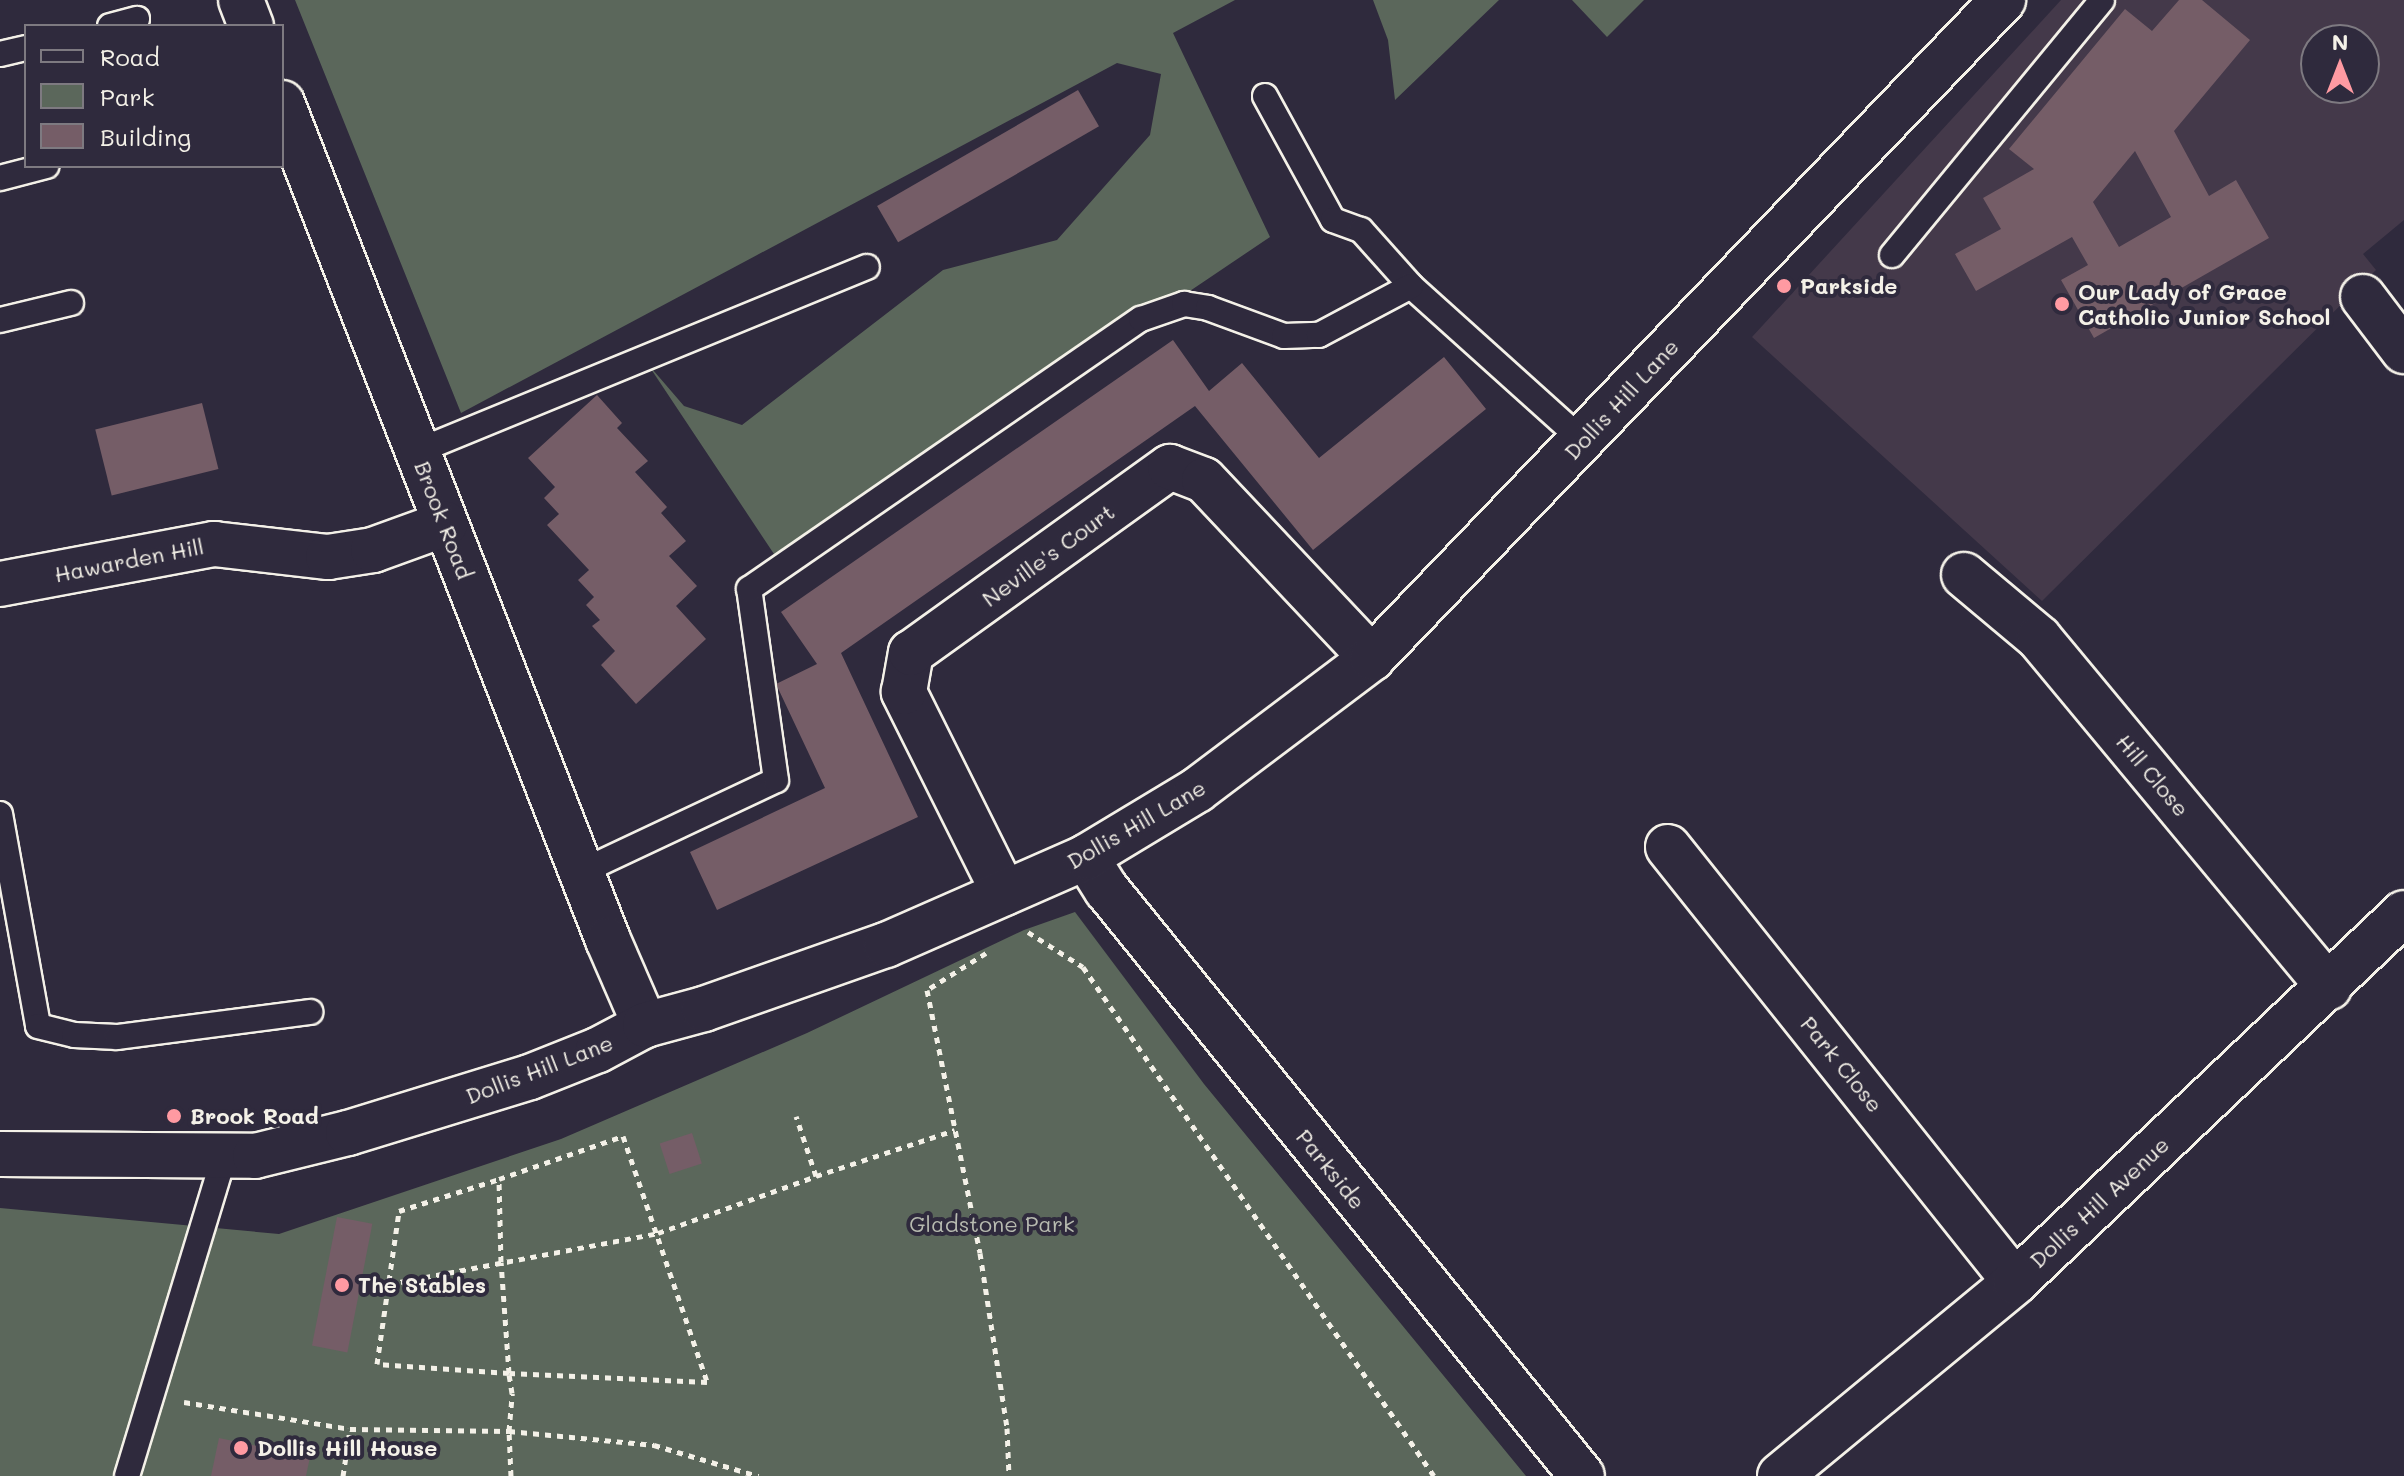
<!DOCTYPE html>
<style>
body{margin:0}
#map{position:relative;width:2404px;height:1476px;overflow:hidden;background:#2f2a3d;font-family:Mali,sans-serif}
div>[style]{position:absolute}
[style*='--x']{left:calc(var(--x)*1px);top:calc(var(--y)*1px);width:calc(var(--w)*1px);rotate:calc(var(--a)*1deg)}
.built>*{inset:0;background:#44394a}
.green>*{inset:0;background:#5b675b}
.building>*{inset:0;background:#755d67;transform-origin:0 0}
.path>*{height:5px;margin-top:-2.5px;transform-origin:0;background:repeating-linear-gradient(90deg,#f4f1e8 0 6px,transparent 0 12px)}
.roads{filter:drop-shadow(2px 0 #f4f1e8) drop-shadow(-2px 0 #f4f1e8) drop-shadow(0 2px #f4f1e8) drop-shadow(0 -2px #f4f1e8)}
.lane>*{height:24px;margin:-12px;padding:0 12px;transform-origin:12px;border-radius:12px;background:#2f2a3d}
.street>*{height:44px;margin:-22px;padding:0 22px;transform-origin:22px;border-radius:22px;background:#2f2a3d}
.secondary>*{height:44px;margin:-22px;padding:0 22px;transform-origin:22px;border-radius:22px;background:#2f2a3d}
.dots>*{width:22px;height:22px;translate:-50% -50%;box-sizing:border-box;border:4px solid #2f2a3d;border-radius:50%}
span{translate:-50% -50%;white-space:nowrap;text-align:center;line-height:1.15;-webkit-text-stroke:8px #2f2a3d;paint-order:stroke}
.poi-label{font-size:22px;color:#f4f1e8;font-weight:700}
.left{translate:0 -50%;text-align:left}
.street-label{font-size:22px;color:#f4f1e8}
.park-label{font-size:22px;color:#b7bab0}
.legend{position:absolute;left:24px;top:24px;width:260px;height:144px;box-sizing:border-box;background:#2f2a3d;border:2px solid #7e7a81;margin:0;padding:10px 14px;list-style:none;font-size:24px;color:#f4f1e8}
.legend li{display:flex;align-items:center;gap:16px;height:40px}
.legend b{width:40px;border:2px solid #7e7a81}
.north{position:absolute;left:2300px;top:24px;width:80px;height:80px;box-sizing:border-box;background:#2f2a3d;border:2px solid #7e7a81;border-radius:50%;rotate:0deg;font-size:22px;font-weight:700;line-height:32px;text-align:center;color:#f4f1e8}
.north::after{content:'';display:block;margin:auto;width:28px;height:36px;background:#ff9aa2;clip-path:polygon(50% 0,100% 100%,50% 72%,0 100%)}
</style>
<div id="map">
<div class="built">
<div style="clip-path:polygon(evenodd,2061px 0,2404px 0,2404px 220px,2363px 254px,2376px 270px,2042px 601px,1752px 337px,2061px 0,2316px 40px,2364px 40px,2364px 88px,2316px 88px,2316px 40px)"></div>
</div>
<div class="green">
<div style="clip-path:polygon(295px 0,1235px 0,1173px 33px,1270px 237px,782px 566px,647px 363px,684px 406px,742px 425px,943px 270px,1057px 240px,1150px 135px,1161px 74px,1117px 63px,461px 413px)"></div>
<div style="clip-path:polygon(1373px 0,1499px 0,1395px 100px,1388px 40px)"></div>
<div style="clip-path:polygon(1572px 0,1644px 0,1607px 37px)"></div>
<div style="clip-path:polygon(1075px 912px,1204px 1084px,1526px 1476px,0 1476px,0 1208px,279px 1234px,561px 1139px,807px 1033px,1024px 930px)"></div>
</div>
<div class="building">
<div style="clip-path:polygon(evenodd,2179px 0,2202px 0,2250px 40px,2174px 131px,2209px 196px,2236px 180px,2269px 238px,2094px 338px,2061px 280px,2088px 265px,2072px 237px,1976px 291px,1955px 254px,2001px 229px,1983px 198px,2034px 169px,2009px 149px,2125px 9px,2152px 31px,2179px 0,2135px 151px,2171px 217px,2119px 247px,2093px 202px,2135px 151px)"></div>
<div style="left:1078px;top:90px;width:42px;height:232px;rotate:60deg"></div>
<div style="clip-path:polygon(1173px 340px,1209px 391px,1242px 363px,1319px 458px,1444px 357px,1486px 409px,1313px 550px,1195px 406px,841px 653px,918px 817px,717px 910px,690px 852px,825px 788px,776px 684px,817px 664px,781px 612px)"></div>
<div style="clip-path:polygon(597px 395px,622px 423px,617px 428px,648px 461px,635px 472px,667px 507px,661px 513px,686px 541px,669px 556px,697px 586px,676px 606px,706px 639px,636px 704px,601px 665px,615px 651px,592px 626px,600px 620px,586px 605px,594px 597px,578px 580px,589px 570px,547px 525px,559px 514px,544px 498px,555px 487px,528px 458px)"></div>
<div style="left:202px;top:403px;width:68px;height:110px;rotate:76deg"></div>
<div style="left:692px;top:1133px;width:32px;height:34px;rotate:72deg"></div>
<div style="left:337px;top:1217px;width:36px;height:131px;rotate:11deg"></div>
<div style="clip-path:polygon(219px 1438px,310px 1457px,306px 1476px,211px 1476px)"></div>
</div>
<div class="path">
<div style="--x:1028;--y:932;--w:65;--a:32.5"></div>
<div style="--x:1083;--y:967;--w:618;--a:55.41"></div>
<div style="--x:986;--y:953;--w:70;--a:147.9"></div>
<div style="--x:927;--y:990;--w:268;--a:78.6"></div>
<div style="--x:980;--y:1253;--w:177;--a:81.2"></div>
<div style="--x:1007;--y:1428;--w:48;--a:87.6"></div>
<div style="--x:816;--y:1176;--w:146;--a:-18.3"></div>
<div style="--x:389;--y:1284;--w:274;--a:-10.7"></div>
<div style="--x:658;--y:1233;--w:168;--a:-19.8"></div>
<div style="--x:816;--y:1176;--w:63;--a:-108.4"></div>
<div style="--x:184;--y:1402;--w:168;--a:9.2"></div>
<div style="--x:350;--y:1429;--w:159;--a:0.7"></div>
<div style="--x:509;--y:1431;--w:38;--a:-85"></div>
<div style="--x:512;--y:1393;--w:20;--a:-99"></div>
<div style="--x:509;--y:1373;--w:111;--a:-94.1"></div>
<div style="--x:501;--y:1262;--w:83;--a:-91.4"></div>
<div style="--x:499;--y:1179;--w:131;--a:-19.1"></div>
<div style="--x:623;--y:1136;--w:260;--a:71.1"></div>
<div style="--x:707;--y:1382;--w:198;--a:-177.4"></div>
<div style="--x:509;--y:1373;--w:132;--a:-176.1"></div>
<div style="--x:377;--y:1364;--w:155;--a:-81.8"></div>
<div style="--x:399;--y:1211;--w:105;--a:-17.7"></div>
<div style="--x:343;--y:1476;--w:48;--a:-81.5"></div>
<div style="--x:511;--y:1476;--w:45;--a:-92.5"></div>
<div style="--x:509;--y:1431;--w:146;--a:5.5"></div>
<div style="--x:654;--y:1445;--w:109;--a:16.6"></div>
</div>
<div class="roads">
<div class="lane">
<div style="--x:110;--y:26;--w:28;--a:-15"></div>
<div style="--x:0;--y:54;--w:27;--a:-13"></div>
<div style="--x:1265;--y:96;--w:141;--a:61.3"></div>
<div style="--x:1333;--y:220;--w:30;--a:20"></div>
<div style="--x:1361;--y:230;--w:75;--a:48.2"></div>
<div style="--x:1411;--y:286;--w:230;--a:42"></div>
<div style="--x:0;--y:178;--w:48;--a:-14.6"></div>
<div style="--x:1892;--y:255;--w:330;--a:-50.5"></div>
<div style="--x:0;--y:320;--w:73;--a:-13.5"></div>
<div style="--x:418;--y:451;--w:485;--a:-22.3"></div>
<div style="--x:0;--y:814;--w:215;--a:79.8"></div>
<div style="--x:38;--y:1026;--w:37;--a:14"></div>
<div style="--x:74;--y:1035;--w:43;--a:2.7"></div>
<div style="--x:117;--y:1037;--w:195;--a:-7.4"></div>
<div style="--x:583;--y:871;--w:213;--a:-25.2"></div>
<div style="--x:776;--y:780;--w:193;--a:-98"></div>
<div style="--x:749;--y:589;--w:476;--a:-34.6"></div>
<div style="--x:1141;--y:319;--w:46;--a:-19.2"></div>
<div style="--x:1184;--y:304;--w:24;--a:9"></div>
<div style="--x:1208;--y:308;--w:81;--a:20.2"></div>
<div style="--x:1284;--y:336;--w:35;--a:-2"></div>
<div style="--x:1319;--y:335;--w:104;--a:-28"></div>
<div style="--x:127;--y:1476;--w:334;--a:-73.1"></div>
</div>
<div class="street">
<div style="--x:241;--y:0;--w:28;--a:69"></div>
<div style="--x:282;--y:103;--w:898;--a:68.72"></div>
<div style="--x:608;--y:940;--w:93;--a:66.5"></div>
<div style="--x:2363;--y:297;--w:68;--a:52.8"></div>
<div style="--x:1964;--y:575;--w:98;--a:40"></div>
<div style="--x:2039;--y:638;--w:454;--a:50.3"></div>
<div style="--x:0;--y:584;--w:218;--a:-10.6"></div>
<div style="--x:214;--y:544;--w:115;--a:6.5"></div>
<div style="--x:328;--y:557;--w:46;--a:-8.8"></div>
<div style="--x:373;--y:550;--w:77;--a:-19.9"></div>
<div style="--x:1668;--y:847;--w:556;--a:51.42"></div>
<div style="--x:1086;--y:857;--w:39;--a:58"></div>
<div style="--x:1107;--y:890;--w:754;--a:50.97"></div>
<div style="--x:1004;--y:893;--w:225;--a:-116.5"></div>
<div style="--x:904;--y:692;--w:40;--a:-80"></div>
<div style="--x:911;--y:653;--w:319;--a:-35.7"></div>
<div style="--x:1170;--y:467;--w:36;--a:21"></div>
<div style="--x:1204;--y:480;--w:245;--a:46.7"></div>
<div style="--x:1780;--y:1476;--w:305;--a:-39.5"></div>
<div style="--x:2015;--y:1282;--w:536;--a:-43.49"></div>
</div>
<div class="secondary">
<div style="--x:0;--y:1154;--w:255;--a:0.4"></div>
<div style="--x:255;--y:1156;--w:96;--a:-13.9"></div>
<div style="--x:348;--y:1133;--w:190;--a:-17.1"></div>
<div style="--x:530;--y:1077;--w:73;--a:-21.7"></div>
<div style="--x:598;--y:1050;--w:53;--a:-28"></div>
<div style="--x:645;--y:1025;--w:61;--a:-15.2"></div>
<div style="--x:704;--y:1009;--w:193;--a:-19.4"></div>
<div style="--x:886;--y:945;--w:219;--a:-23.7"></div>
<div style="--x:1086;--y:857;--w:130;--a:-31.1"></div>
<div style="--x:1197;--y:790;--w:219;--a:-37"></div>
<div style="--x:1372;--y:658;--w:912;--a:-46.2"></div>
</div>
</div>
<div class="dots">
<div style="left:1784px;top:286px;background:#ff9aa2"></div>
<div style="left:2062px;top:304px;background:#ff9aa2"></div>
<div style="left:174px;top:1116px;background:#ff9aa2"></div>
<div style="left:342px;top:1285px;background:#ff9aa2"></div>
<div style="left:241px;top:1448px;background:#ff9aa2"></div>
</div>
<div class="poi-label">
<span class="left" style="left:1800px;top:286px">Parkside</span>
<span class="left" style="left:2078px;top:304px">Our Lady of Grace<br>Catholic Junior School</span>
<span class="left" style="left:190px;top:1116px">Brook Road</span>
<span class="left" style="left:358px;top:1285px">The Stables</span>
<span class="left" style="left:257px;top:1448px">Dollis Hill House</span>
</div>
<div class="street-label">
<span style="left:1621px;top:399px;rotate:-47deg">Dollis Hill Lane</span>
<span style="left:444px;top:520px;rotate:69deg">Brook Road</span>
<span style="left:1048px;top:555px;rotate:-36deg">Neville's Court</span>
<span style="left:129px;top:560px;rotate:-11deg">Hawarden Hill</span>
<span style="left:2153px;top:775px;rotate:50deg">Hill Close</span>
<span style="left:1136px;top:824px;rotate:-30deg">Dollis Hill Lane</span>
<span style="left:1842px;top:1064px;rotate:51deg">Park Close</span>
<span style="left:539px;top:1069px;rotate:-21deg">Dollis Hill Lane</span>
<span style="left:1331px;top:1169px;rotate:51deg">Parkside</span>
<span style="left:2099px;top:1202px;rotate:-43deg">Dollis Hill Avenue</span>
</div>
<div class="park-label">
<span style="left:992px;top:1224px">Gladstone Park</span>
</div>
<ul class="legend">
<li><b style="height:10px;background:#2f2a3d"></b>Road</li>
<li><b style="height:22px;background:#5b675b"></b>Park</li>
<li><b style="height:22px;background:#755d67"></b>Building</li>
</ul>
<div class="north">N</div>
</div>
